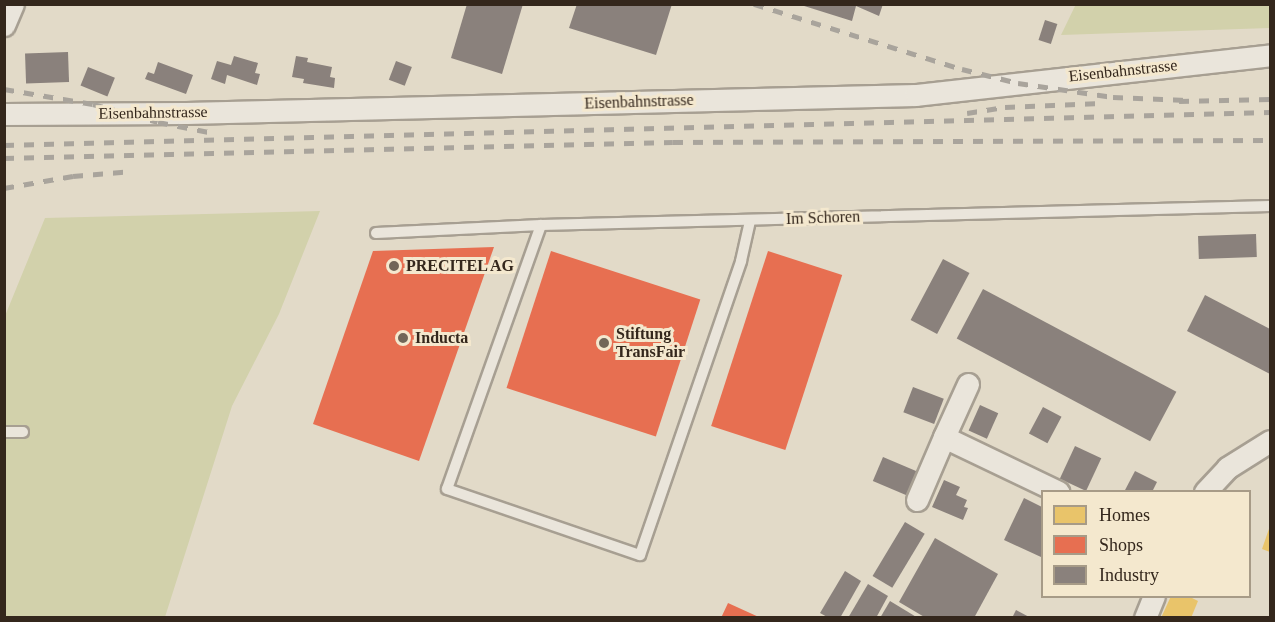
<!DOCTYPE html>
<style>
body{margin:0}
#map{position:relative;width:1275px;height:622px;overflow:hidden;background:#e2dac8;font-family:Georgia,serif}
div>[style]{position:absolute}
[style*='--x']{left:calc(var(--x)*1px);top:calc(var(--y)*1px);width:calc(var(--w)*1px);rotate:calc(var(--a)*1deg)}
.green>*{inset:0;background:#d2d1ab}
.homes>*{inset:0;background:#e9c46a}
.shops>*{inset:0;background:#e76f51;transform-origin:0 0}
.industry>*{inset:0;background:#8a817c;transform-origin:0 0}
.roads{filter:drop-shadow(2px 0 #a79f92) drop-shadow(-2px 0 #a79f92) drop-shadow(0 2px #a79f92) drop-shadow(0 -2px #a79f92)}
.lane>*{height:10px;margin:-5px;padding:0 5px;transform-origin:5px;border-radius:5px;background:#eae5db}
.street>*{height:21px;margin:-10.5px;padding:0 10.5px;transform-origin:10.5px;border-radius:10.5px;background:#eae5db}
.rail>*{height:4.5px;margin-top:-2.25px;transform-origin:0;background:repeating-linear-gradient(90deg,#a9a49c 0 10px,transparent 0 20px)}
.dots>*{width:16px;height:16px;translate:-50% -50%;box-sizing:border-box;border:3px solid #f4e8ce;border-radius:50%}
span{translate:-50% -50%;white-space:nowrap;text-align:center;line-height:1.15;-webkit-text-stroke:6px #f4e8ce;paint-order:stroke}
.street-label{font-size:16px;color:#34271c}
.poi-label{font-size:16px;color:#34271c;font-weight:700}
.left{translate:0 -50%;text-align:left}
.frame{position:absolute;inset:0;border:6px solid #34271c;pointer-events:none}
.legend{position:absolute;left:1041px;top:490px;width:210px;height:108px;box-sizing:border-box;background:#f4e8ce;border:2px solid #a79b87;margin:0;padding:8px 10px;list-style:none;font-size:18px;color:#34271c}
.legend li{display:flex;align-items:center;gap:12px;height:30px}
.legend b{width:30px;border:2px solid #a79b87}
</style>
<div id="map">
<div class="green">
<div style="clip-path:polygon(1076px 4px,1270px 5px,1270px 28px,1061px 35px)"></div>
<div style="clip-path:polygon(320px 211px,279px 314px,232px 406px,165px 617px,5px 616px,5px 316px,45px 218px)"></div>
</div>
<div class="homes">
<div style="clip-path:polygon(1270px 526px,1270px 552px,1262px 549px)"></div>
<div style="clip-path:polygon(1171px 596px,1188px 596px,1198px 601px,1191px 618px,1161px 618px)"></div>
</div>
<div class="shops">
<div style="clip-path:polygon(494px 247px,419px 461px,313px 424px,373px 251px)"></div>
<div style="left:551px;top:251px;width:157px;height:144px;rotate:18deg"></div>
<div style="left:768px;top:251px;width:78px;height:184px;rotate:18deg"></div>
<div style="clip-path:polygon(728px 603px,761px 618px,721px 618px)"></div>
</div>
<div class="industry">
<div style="clip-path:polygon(467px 4px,523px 4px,502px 74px,451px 58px)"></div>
<div style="clip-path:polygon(577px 4px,672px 4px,656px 55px,569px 28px)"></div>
<div style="clip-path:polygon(883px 4px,879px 16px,856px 6px,852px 21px,801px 5px)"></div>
<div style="left:1045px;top:20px;width:13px;height:21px;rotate:18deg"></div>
<div style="left:68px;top:52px;width:30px;height:43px;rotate:88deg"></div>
<div style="clip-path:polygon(234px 56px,258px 63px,255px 73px,260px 74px,257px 85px,227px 75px,225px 84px,211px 79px,217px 61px,231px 65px)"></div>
<div style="clip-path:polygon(296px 56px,308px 58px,307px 62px,332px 67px,330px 77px,335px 78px,334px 88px,303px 83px,304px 79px,292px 77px)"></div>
<div style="left:396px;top:61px;width:17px;height:20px;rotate:21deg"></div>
<div style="clip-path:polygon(158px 62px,193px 75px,186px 94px,145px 79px,148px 72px,154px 74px)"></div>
<div style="left:88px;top:67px;width:29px;height:20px;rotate:22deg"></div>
<div style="left:1256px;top:234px;width:23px;height:58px;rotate:88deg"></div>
<div style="left:943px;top:259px;width:30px;height:69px;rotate:28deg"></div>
<div style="left:983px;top:289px;width:219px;height:56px;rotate:28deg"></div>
<div style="clip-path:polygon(1205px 295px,1270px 329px,1270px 374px,1187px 331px)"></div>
<div style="left:913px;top:387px;width:33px;height:27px;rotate:21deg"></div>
<div style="left:980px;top:405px;width:20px;height:28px;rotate:24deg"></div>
<div style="left:1043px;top:407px;width:21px;height:30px;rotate:28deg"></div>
<div style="left:1075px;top:446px;width:29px;height:36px;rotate:25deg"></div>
<div style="left:883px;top:457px;width:41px;height:26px;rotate:23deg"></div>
<div style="clip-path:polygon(1135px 471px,1157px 482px,1152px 492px,1124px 492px)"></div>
<div style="clip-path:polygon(944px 480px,960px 487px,956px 495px,967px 500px,964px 507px,968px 508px,963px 520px,932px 507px)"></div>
<div style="clip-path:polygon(1024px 498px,1042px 507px,1041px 557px,1004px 540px)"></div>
<div style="left:905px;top:522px;width:23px;height:63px;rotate:31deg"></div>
<div style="clip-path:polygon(935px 538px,998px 574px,974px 618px,926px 618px,899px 602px)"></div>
<div style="clip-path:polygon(845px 571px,861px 581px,840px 618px,829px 618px,820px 613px)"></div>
<div style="clip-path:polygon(868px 584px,888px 596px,876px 618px,848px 618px)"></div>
<div style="clip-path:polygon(890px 601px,918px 618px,880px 618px)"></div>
<div style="clip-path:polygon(1016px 610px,1031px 618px,1012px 618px)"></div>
</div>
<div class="roads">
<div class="lane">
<div style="--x:541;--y:225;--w:280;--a:109.6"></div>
<div style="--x:447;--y:489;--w:204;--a:18.9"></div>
<div style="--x:640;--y:555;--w:311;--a:-71"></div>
<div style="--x:741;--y:261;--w:41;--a:-77.3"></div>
<div style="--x:376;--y:233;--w:165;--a:-2.8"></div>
<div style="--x:541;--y:225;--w:729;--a:-1.49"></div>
<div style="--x:4;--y:432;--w:19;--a:0"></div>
</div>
<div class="street">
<div style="--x:4;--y:25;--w:23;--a:-67"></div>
<div style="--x:4;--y:114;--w:182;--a:-0.3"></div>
<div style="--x:186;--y:113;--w:730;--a:-1.41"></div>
<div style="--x:916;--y:95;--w:356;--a:-6.4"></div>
<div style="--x:968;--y:384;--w:58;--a:114.4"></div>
<div style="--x:944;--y:437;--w:127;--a:25.6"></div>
<div style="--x:1205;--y:492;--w:33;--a:-47"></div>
<div style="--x:1227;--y:468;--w:51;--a:-32.1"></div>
<div style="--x:917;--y:500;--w:69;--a:-66.8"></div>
<div style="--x:1145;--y:618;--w:24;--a:-68"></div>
</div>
</div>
<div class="rail">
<div style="--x:754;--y:4;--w:218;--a:17.4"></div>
<div style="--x:962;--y:69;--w:58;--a:14"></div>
<div style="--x:1018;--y:83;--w:96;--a:8.4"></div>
<div style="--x:1113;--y:97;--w:74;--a:2.3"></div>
<div style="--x:4;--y:89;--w:90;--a:9.6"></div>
<div style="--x:93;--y:104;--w:67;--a:15.5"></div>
<div style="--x:158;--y:122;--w:57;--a:11.1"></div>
<div style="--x:1179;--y:101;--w:91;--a:-1.3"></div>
<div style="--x:967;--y:113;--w:38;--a:-9"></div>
<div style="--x:1005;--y:107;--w:96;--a:-2.4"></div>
<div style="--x:4;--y:145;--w:1266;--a:-1.49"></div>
<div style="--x:4;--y:158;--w:669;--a:-1.37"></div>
<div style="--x:673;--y:142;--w:597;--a:-0.19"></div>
<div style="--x:4;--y:188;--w:70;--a:-9.9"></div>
<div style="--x:73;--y:176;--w:60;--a:-4.8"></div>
</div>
<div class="dots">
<div style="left:394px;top:266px;background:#716658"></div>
<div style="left:403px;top:338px;background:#716658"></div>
<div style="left:604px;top:343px;background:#716658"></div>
</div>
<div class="street-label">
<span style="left:1123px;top:71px;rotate:-6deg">Eisenbahnstrasse</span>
<span style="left:639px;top:102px;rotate:-2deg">Eisenbahnstrasse</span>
<span style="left:153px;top:113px;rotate:-1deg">Eisenbahnstrasse</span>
<span style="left:823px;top:218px;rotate:-2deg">Im Schoren</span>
</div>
<div class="poi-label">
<span class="left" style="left:406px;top:266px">PRECITEL AG</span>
<span class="left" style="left:616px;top:343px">Stiftung<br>TransFair</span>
<span class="left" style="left:415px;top:338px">Inducta</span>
</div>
<div class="frame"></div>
<ul class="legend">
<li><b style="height:16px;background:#e9c46a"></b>Homes</li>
<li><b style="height:16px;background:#e76f51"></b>Shops</li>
<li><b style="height:16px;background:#8a817c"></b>Industry</li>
</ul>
</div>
